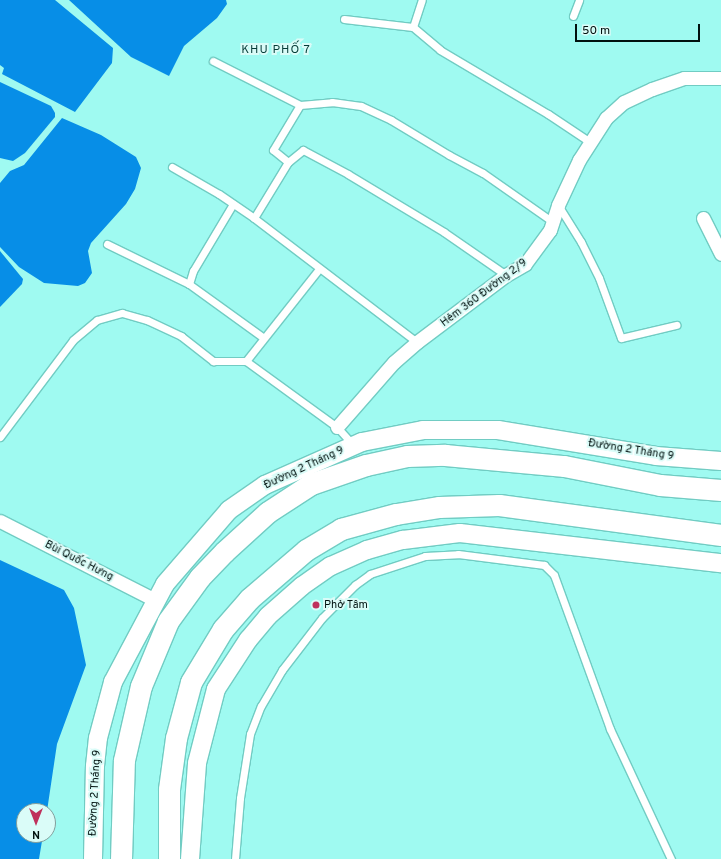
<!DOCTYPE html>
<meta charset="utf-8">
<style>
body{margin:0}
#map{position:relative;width:721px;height:859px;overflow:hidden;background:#9ffaf1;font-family:Overpass,sans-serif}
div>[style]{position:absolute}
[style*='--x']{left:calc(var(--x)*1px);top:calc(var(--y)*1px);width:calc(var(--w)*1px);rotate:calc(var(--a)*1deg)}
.water>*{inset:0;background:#078ee7}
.roads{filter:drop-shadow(1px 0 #71ccc3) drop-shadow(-1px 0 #71ccc3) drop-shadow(0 1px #71ccc3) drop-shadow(0 -1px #71ccc3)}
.lane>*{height:7px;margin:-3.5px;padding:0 3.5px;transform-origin:3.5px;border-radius:3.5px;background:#fff}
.street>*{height:13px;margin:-6.5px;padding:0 6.5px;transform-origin:6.5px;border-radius:6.5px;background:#fff}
.secondary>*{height:18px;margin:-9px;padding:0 9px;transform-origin:9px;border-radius:9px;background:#fff}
.primary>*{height:21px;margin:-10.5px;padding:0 10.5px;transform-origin:10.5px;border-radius:10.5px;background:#fff}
.dots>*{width:11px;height:11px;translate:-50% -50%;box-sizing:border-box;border:2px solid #dafcf8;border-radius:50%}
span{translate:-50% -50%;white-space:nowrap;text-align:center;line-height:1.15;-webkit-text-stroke:4px #dafcf8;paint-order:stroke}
.street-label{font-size:11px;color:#01110f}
.poi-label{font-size:11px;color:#01110f}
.left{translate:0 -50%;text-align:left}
.neighbourhood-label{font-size:12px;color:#043b37;letter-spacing:1px}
.north{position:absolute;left:16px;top:803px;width:40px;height:40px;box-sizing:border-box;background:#dafcf8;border:1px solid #839e9b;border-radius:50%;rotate:180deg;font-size:11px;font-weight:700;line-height:16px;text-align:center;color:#01110f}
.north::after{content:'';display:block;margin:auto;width:14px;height:18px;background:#bf315c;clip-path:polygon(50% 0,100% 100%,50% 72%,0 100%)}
.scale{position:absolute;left:575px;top:24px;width:125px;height:18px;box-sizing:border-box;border:2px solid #01110f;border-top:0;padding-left:5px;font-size:12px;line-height:14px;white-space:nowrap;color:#01110f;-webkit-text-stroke:3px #dafcf8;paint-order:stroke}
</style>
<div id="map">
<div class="water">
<div style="clip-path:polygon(0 0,55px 0,113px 48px,112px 63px,75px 112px,2px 74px,4px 68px,0 65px)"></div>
<div style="clip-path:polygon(69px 0,226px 0,227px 4px,217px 18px,184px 46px,169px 76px,131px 57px)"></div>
<div style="clip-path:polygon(0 82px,51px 106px,55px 113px,55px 117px,25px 153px,13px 161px,0 158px)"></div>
<div style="clip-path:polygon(62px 118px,101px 135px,136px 157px,141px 168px,135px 189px,126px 204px,91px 243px,88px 251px,92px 273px,85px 283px,78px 286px,44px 283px,19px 267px,0 247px,0 183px,10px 171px,24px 165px)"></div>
<div style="clip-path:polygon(0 251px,23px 279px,22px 284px,0 307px)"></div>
<div style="clip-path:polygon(0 560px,64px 590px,74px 608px,86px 665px,57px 744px,47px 811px,24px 811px,24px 835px,43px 835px,39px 859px,0 859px)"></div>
</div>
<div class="roads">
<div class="lane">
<div style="--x:573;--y:16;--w:17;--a:-69"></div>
<div style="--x:344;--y:19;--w:69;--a:6.6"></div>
<div style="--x:413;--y:27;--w:35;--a:40"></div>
<div style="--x:440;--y:50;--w:126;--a:30.7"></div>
<div style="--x:548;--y:114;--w:50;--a:33.7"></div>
<div style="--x:413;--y:27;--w:28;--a:-72"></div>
<div style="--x:213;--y:61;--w:97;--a:26.8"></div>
<div style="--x:172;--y:167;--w:54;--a:29.9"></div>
<div style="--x:219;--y:194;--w:42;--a:34.4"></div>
<div style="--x:254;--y:218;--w:205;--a:37.3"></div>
<div style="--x:558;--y:205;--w:44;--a:58.1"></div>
<div style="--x:581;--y:242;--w:40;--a:63.4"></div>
<div style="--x:599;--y:278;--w:64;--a:69.9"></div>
<div style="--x:621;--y:338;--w:57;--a:-13.3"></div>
<div style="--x:254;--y:218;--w:66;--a:-58.7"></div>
<div style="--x:107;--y:244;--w:91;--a:26"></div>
<div style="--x:189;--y:284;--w:92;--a:35.8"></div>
<div style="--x:506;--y:275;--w:75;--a:-145.3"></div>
<div style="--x:444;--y:232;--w:112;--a:-148.9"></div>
<div style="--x:348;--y:174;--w:51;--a:-151.9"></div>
<div style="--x:303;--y:150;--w:19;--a:141"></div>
<div style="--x:288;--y:162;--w:19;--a:-141"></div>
<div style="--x:273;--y:150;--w:52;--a:-59"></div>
<div style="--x:300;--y:105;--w:32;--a:-5"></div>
<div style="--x:332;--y:102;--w:29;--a:8"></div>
<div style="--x:361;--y:106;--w:33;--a:25"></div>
<div style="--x:391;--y:120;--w:68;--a:31.1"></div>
<div style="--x:449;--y:155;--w:38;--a:28"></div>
<div style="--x:483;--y:173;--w:85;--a:35"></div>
<div style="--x:189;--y:284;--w:14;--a:-73"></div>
<div style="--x:193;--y:271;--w:78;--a:-59.2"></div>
<div style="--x:246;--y:361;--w:117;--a:-51.6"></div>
<div style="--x:0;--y:437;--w:121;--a:-53"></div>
<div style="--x:73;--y:340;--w:31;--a:-40"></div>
<div style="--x:97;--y:320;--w:26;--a:-16"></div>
<div style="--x:122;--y:313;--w:26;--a:16"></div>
<div style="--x:147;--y:320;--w:38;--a:25"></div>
<div style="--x:181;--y:336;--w:41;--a:38"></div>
<div style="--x:213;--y:361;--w:33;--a:0"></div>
<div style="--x:246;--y:361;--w:112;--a:36"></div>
<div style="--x:337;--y:427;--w:24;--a:48"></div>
<div style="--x:235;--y:859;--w:61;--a:-85.3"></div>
<div style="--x:240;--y:798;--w:65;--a:-81.1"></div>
<div style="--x:250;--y:734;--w:30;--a:-69"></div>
<div style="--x:261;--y:706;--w:42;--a:-59.7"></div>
<div style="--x:282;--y:670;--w:66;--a:-52.4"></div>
<div style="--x:322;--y:618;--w:47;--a:-45"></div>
<div style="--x:355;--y:585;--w:19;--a:-36"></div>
<div style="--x:370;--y:574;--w:58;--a:-18.1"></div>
<div style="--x:425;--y:556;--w:33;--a:-3"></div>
<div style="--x:458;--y:554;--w:87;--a:7.3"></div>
<div style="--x:544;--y:565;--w:14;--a:45"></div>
<div style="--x:554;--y:575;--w:164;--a:70"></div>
<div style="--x:610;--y:729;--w:144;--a:64.9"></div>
</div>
<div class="street">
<div style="--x:703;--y:218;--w:40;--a:63.4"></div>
<div style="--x:337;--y:427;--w:86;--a:-48.8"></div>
<div style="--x:394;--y:362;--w:30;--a:-41"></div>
<div style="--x:417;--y:342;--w:111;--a:-37"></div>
<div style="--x:506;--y:275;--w:22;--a:-30"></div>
<div style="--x:525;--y:264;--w:42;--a:-53.7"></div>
<div style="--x:550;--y:230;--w:26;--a:-72"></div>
<div style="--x:558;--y:205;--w:50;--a:-65"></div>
<div style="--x:579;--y:160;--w:50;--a:-57.3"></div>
<div style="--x:606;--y:118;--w:24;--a:-42"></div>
<div style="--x:624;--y:102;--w:31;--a:-25"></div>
<div style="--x:652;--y:89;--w:34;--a:-19"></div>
<div style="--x:684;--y:78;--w:37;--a:0"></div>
<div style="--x:0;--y:521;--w:176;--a:27"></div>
</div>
<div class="secondary">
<div style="--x:93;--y:859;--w:93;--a:-88.8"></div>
<div style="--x:95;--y:766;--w:28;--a:-84"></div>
<div style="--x:98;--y:738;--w:58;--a:-75"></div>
<div style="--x:113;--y:682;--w:111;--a:-62"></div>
<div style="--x:165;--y:584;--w:98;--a:-49.1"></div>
<div style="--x:229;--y:510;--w:44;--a:-34.8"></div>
<div style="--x:265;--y:485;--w:106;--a:-23.9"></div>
<div style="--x:362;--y:442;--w:62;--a:-11.1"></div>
<div style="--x:423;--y:430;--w:75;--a:0"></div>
<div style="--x:498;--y:430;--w:160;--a:9.3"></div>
<div style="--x:656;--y:456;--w:65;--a:4.4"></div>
<div style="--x:190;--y:859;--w:96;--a:-85.8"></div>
<div style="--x:197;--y:763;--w:76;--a:-75.6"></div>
<div style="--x:216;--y:689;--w:59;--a:-56.9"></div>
<div style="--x:248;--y:640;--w:31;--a:-50"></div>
<div style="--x:268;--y:616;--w:45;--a:-41.4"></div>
<div style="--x:302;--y:586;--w:35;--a:-35"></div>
<div style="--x:331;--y:566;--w:39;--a:-24"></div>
<div style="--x:367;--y:550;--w:37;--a:-16"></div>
<div style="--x:403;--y:540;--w:57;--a:-7"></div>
<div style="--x:460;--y:533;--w:263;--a:6.6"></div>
</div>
<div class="primary">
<div style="--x:121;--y:859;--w:99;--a:-88.3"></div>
<div style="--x:124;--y:760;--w:76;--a:-77.1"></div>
<div style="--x:141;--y:686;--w:70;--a:-67.4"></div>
<div style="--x:168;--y:621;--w:54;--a:-54"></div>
<div style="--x:200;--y:577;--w:35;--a:-46"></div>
<div style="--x:224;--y:552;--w:59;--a:-42.3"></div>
<div style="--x:268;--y:512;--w:51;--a:-33.1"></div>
<div style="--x:311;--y:484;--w:58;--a:-19.1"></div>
<div style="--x:366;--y:465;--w:42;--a:-12.4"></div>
<div style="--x:407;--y:456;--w:38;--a:-2"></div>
<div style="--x:445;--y:455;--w:120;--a:5.3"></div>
<div style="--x:564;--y:466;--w:98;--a:11.2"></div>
<div style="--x:660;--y:485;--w:61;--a:4.7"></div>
<div style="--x:169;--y:859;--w:70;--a:-90"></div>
<div style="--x:169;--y:789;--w:51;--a:-82.2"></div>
<div style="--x:176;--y:738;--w:58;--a:-75"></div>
<div style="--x:191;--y:682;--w:62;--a:-58.9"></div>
<div style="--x:223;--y:629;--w:40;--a:-49"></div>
<div style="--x:249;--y:599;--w:75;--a:-40.7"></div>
<div style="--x:306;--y:550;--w:41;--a:-31"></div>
<div style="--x:341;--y:529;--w:57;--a:-15.3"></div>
<div style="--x:396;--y:514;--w:44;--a:-9.2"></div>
<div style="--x:439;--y:507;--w:60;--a:-1.9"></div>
<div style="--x:499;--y:505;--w:224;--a:7.7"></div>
</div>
</div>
<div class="dots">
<div style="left:316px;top:605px;background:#bf315c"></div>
</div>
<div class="street-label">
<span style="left:484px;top:293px;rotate:-37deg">Hẻm 360 Đường 2/9</span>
<span style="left:631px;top:450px;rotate:9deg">Đường 2 Tháng 9</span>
<span style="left:304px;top:468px;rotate:-25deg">Đường 2 Tháng 9</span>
<span style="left:79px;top:561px;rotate:27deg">Bùi Quốc Hưng</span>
<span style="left:95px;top:793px;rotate:-87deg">Đường 2 Tháng 9</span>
</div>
<div class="poi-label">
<span class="left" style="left:324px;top:605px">Phở Tâm</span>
</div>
<div class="neighbourhood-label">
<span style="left:276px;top:51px">KHU PHỐ 7</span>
</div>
<div class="north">N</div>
<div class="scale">50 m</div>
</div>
